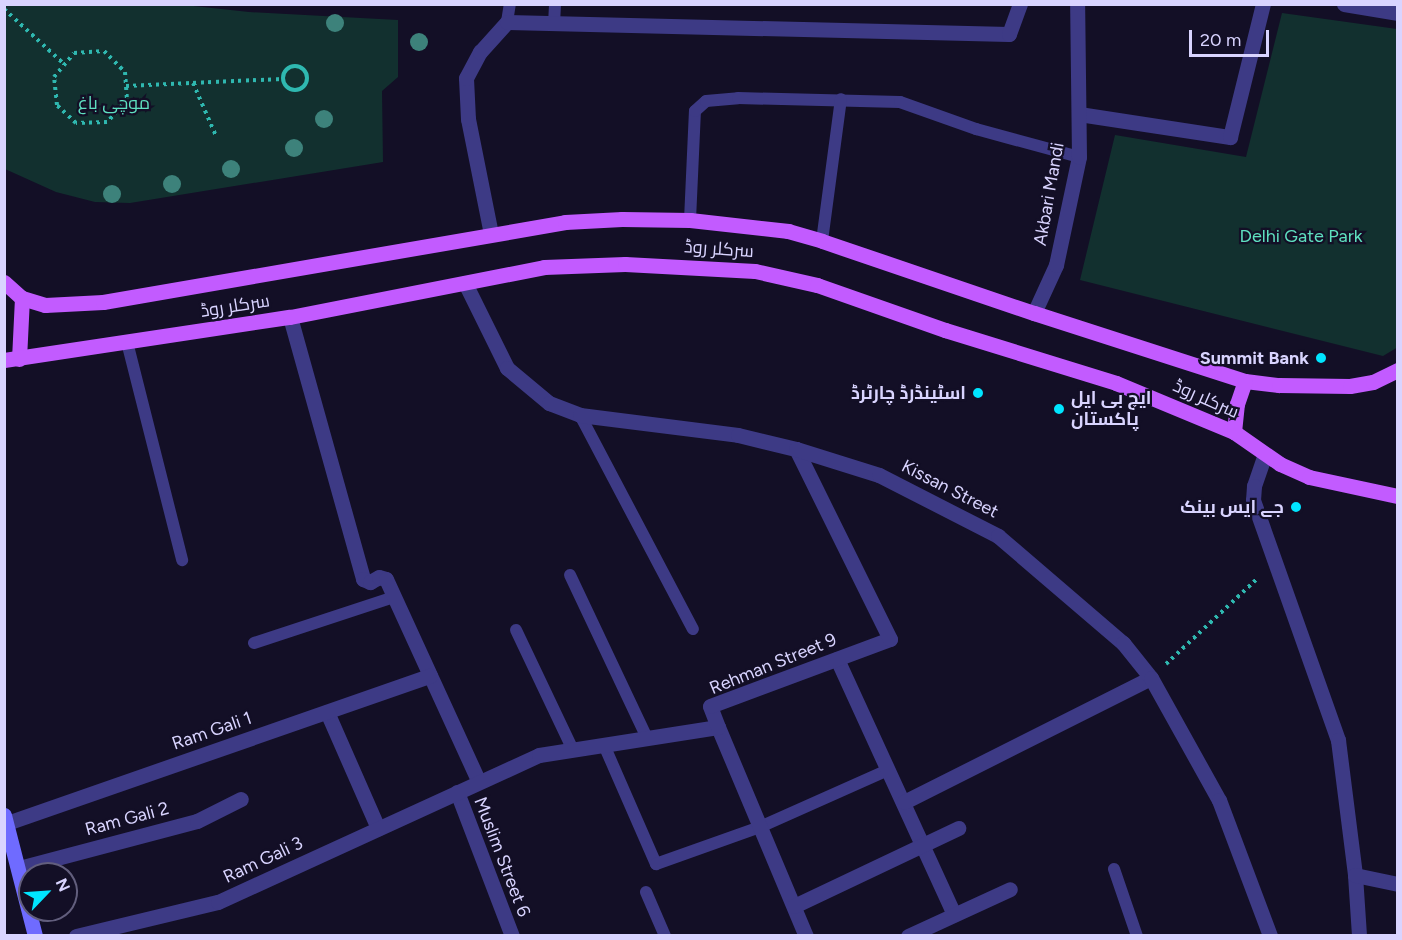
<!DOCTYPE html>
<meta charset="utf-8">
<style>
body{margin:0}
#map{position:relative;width:1402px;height:940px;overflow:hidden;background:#130f26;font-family:Figtree,Cairo,sans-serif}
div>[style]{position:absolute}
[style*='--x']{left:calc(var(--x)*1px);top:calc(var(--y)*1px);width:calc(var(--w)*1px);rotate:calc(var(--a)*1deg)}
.green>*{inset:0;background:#12302f}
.path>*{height:4px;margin-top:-2px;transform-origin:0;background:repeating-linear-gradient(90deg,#2fb8b0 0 3px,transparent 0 7.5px)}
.path>.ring{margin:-2px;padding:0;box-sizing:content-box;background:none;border:4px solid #2fb8b0;border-radius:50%}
.service>*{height:12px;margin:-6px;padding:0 6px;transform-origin:6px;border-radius:6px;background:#3d3a85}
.minor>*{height:15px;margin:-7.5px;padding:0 7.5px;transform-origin:7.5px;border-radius:7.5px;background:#3d3a85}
.tertiary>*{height:15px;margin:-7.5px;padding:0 7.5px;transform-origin:7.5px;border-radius:7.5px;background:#3d3a85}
.secondary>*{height:15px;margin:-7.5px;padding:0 7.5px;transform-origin:7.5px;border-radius:7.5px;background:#6f6bff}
.primary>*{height:15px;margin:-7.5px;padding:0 7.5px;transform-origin:7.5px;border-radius:7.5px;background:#c25bff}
.trees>*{width:18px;height:18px;margin:-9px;border-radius:50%;background:#3d827b}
.dots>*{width:16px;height:16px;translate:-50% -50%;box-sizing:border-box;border:3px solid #130f26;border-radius:50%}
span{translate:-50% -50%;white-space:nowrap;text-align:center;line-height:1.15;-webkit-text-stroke:4.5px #130f26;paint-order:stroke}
.park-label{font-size:18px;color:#5fe0c0}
.street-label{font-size:18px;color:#d9d4ff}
.poi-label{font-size:18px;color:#d9d4ff;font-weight:700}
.right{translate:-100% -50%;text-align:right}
.left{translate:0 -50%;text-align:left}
.frame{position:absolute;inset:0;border:6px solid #d9d4ff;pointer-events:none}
.north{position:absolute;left:18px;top:862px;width:60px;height:60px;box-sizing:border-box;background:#130f26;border:2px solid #625e7d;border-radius:50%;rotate:65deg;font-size:16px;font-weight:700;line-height:24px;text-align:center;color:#d9d4ff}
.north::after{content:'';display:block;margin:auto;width:21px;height:27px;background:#00e5ff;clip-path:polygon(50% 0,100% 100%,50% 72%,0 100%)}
.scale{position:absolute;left:1189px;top:30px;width:80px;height:27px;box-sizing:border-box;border:3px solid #d9d4ff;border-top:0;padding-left:8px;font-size:18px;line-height:21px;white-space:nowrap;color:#d9d4ff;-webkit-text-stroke:4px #130f26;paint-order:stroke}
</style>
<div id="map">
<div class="green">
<div style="clip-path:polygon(184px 5px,249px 12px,398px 20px,398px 77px,382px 91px,383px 162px,130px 203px,95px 202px,56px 192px,5px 169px,5px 5px)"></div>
<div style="clip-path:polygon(1282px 13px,1397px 29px,1398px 347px,1383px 356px,1080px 280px,1115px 135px,1246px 157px)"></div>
</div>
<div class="path">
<div style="--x:4;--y:9;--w:81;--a:42.5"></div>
<div style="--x:104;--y:51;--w:30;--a:45"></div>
<div style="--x:125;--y:72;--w:28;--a:86"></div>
<div style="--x:127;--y:100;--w:30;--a:132"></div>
<div style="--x:107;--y:122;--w:31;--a:178"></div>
<div style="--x:76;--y:123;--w:26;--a:-137"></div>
<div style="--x:57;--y:105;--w:28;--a:-96"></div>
<div style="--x:54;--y:77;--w:31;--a:-50"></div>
<div style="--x:74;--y:53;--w:30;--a:-4"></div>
<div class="ring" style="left:283px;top:66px;width:20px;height:20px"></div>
<div style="--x:193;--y:83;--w:58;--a:66.5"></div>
<div style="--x:126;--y:86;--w:157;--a:-2.6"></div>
<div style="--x:1166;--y:664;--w:127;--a:-43.1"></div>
</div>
<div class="service">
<div style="--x:507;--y:22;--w:18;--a:-81"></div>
<div style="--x:554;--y:24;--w:20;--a:-87"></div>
<div style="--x:690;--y:220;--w:109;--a:-87.4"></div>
<div style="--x:695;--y:111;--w:15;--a:-42"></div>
<div style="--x:706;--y:101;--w:32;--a:-5"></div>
<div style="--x:738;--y:98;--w:162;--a:1.4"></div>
<div style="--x:900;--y:102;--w:81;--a:19.6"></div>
<div style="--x:976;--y:129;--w:107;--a:15.2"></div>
<div style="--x:822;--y:241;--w:143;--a:-82.4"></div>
<div style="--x:127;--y:342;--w:225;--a:75.8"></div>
<div style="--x:580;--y:415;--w:242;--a:62.2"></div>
<div style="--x:570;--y:575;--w:180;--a:64.7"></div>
<div style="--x:516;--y:630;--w:133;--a:64.6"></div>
<div style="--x:254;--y:643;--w:147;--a:-18.2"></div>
<div style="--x:604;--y:745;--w:130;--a:66.4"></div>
<div style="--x:656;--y:864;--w:110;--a:-19.6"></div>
<div style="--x:760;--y:827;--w:140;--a:-24"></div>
<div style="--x:1114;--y:869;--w:71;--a:71.1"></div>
<div style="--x:646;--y:892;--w:48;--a:66.6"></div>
</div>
<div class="minor">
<div style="--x:1344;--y:4;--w:55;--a:9.5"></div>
<div style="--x:1079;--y:114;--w:153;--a:8.7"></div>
<div style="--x:1230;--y:137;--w:137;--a:-76.1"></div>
<div style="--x:491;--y:234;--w:117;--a:-101.3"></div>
<div style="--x:468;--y:119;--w:41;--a:-92.8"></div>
<div style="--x:466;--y:78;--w:30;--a:-62"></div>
<div style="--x:480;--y:52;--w:40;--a:-48"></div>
<div style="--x:507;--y:22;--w:502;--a:1.37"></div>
<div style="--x:1009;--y:34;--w:32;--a:-70"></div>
<div style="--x:290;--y:317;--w:272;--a:74.4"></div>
<div style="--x:363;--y:579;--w:8;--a:23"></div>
<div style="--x:370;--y:582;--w:10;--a:-29"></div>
<div style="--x:379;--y:577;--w:7;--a:16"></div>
<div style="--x:386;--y:579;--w:223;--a:65.4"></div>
<div style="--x:1265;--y:454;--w:34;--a:109"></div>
<div style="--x:1254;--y:486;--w:14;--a:94"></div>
<div style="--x:1253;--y:500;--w:255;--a:70.5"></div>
<div style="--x:1338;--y:740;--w:136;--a:82.8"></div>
<div style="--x:1355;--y:875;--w:61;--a:86.2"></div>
<div style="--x:837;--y:659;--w:281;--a:65.4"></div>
<div style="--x:327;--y:712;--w:127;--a:66.3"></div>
<div style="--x:718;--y:727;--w:227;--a:67.2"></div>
<div style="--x:457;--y:792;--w:154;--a:69.1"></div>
<div style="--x:904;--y:802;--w:276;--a:-26.7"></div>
<div style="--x:7;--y:823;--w:448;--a:-19.2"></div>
<div style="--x:19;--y:868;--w:184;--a:-14.8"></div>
<div style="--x:197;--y:821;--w:49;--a:-26.6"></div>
<div style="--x:1355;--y:875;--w:44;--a:11.8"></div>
<div style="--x:794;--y:906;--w:182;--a:-25.4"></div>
<div style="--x:76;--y:936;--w:146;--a:-13.5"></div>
<div style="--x:218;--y:902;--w:353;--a:-24.6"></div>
<div style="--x:539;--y:755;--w:181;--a:-8.9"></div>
<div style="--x:718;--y:727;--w:22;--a:-111"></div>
<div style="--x:710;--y:706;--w:192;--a:-20.4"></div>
<div style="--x:890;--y:639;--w:212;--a:-116.3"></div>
<div style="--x:908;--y:936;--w:112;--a:-24.7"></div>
</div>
<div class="tertiary">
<div style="--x:465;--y:283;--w:95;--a:63.7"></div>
<div style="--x:507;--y:368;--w:55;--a:39.8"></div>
<div style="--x:549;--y:403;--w:33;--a:21"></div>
<div style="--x:580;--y:415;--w:159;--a:7.2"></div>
<div style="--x:738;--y:435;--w:60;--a:13.6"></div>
<div style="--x:796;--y:449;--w:87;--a:17.4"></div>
<div style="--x:879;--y:475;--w:134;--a:27.1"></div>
<div style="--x:998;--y:536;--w:165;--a:40.6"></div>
<div style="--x:1123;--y:643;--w:45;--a:51.3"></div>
<div style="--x:1151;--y:678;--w:140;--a:60.9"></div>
<div style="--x:1219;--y:800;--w:145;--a:69.4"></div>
<div style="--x:1034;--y:313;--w:53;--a:-65.4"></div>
<div style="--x:1056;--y:265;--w:110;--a:-78"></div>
<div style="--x:1079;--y:157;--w:153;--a:-90.7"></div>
</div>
<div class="secondary">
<div style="--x:4;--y:815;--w:125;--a:75.6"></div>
</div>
<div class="primary">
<div style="--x:4;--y:282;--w:24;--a:42"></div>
<div style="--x:22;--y:298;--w:24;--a:17"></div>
<div style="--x:45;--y:305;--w:58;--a:-3"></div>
<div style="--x:103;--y:302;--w:469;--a:-9.8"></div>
<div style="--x:565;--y:222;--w:57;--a:-3"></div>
<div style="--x:622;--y:219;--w:68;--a:0.8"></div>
<div style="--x:690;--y:220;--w:99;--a:6.4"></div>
<div style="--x:788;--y:231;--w:35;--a:16"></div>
<div style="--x:822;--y:241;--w:224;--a:18.8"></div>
<div style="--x:1034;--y:313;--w:222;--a:17.9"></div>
<div style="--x:1245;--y:381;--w:34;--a:7"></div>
<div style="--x:1279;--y:385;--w:71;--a:0.8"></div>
<div style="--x:1350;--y:386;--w:23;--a:-10"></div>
<div style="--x:1373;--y:382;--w:28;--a:-26"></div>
<div style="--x:19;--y:359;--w:61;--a:-87.2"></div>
<div style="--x:4;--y:360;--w:289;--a:-8.6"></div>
<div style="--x:290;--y:317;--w:259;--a:-11.1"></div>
<div style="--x:544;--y:267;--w:81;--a:-2.1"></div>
<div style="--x:625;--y:264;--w:130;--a:3.1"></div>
<div style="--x:755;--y:271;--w:64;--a:12.7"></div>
<div style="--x:817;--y:285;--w:136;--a:19.4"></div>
<div style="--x:945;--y:330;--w:179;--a:17.2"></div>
<div style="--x:1116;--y:383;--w:128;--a:22.6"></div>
<div style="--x:1234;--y:432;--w:56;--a:34.8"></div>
<div style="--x:1280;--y:464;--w:32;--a:24"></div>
<div style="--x:1309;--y:477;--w:91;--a:12.1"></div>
<div style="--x:1234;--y:432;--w:28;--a:-84"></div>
<div style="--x:1237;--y:404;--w:24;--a:-71"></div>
</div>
<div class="trees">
<div style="left:335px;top:23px"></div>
<div style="left:419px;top:42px"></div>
<div style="left:324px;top:119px"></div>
<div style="left:294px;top:148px"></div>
<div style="left:231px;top:169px"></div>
<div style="left:172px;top:184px"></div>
<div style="left:112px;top:194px"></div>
</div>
<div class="dots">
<div style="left:1321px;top:358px;background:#00e5ff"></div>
<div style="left:978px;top:393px;background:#00e5ff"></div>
<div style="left:1059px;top:409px;background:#00e5ff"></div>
<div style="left:1296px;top:507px;background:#00e5ff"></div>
</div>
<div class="park-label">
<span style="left:114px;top:103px">موچی باغ</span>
<span style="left:1301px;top:236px">Delhi Gate Park</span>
</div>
<div class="street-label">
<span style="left:1049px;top:194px;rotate:-80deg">Akbari Mandi</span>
<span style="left:719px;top:249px;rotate:4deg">سرکلر روڈ</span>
<span style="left:235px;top:306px;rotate:-9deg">سرکلر روڈ</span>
<span style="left:1206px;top:399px;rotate:24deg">سرکلر روڈ</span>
<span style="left:950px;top:489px;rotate:27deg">Kissan Street</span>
<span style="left:773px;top:664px;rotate:-22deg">Rehman Street 9</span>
<span style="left:212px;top:731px;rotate:-19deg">Ram Gali 1</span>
<span style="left:127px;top:819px;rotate:-15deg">Ram Gali 2</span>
<span style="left:502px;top:857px;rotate:69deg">Muslim Street 6</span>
<span style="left:263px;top:860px;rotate:-25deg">Ram Gali 3</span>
</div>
<div class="poi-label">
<span class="right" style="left:1309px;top:358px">Summit Bank</span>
<span class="right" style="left:966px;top:393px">اسٹینڈرڈ چارٹرڈ</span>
<span class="left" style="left:1071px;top:409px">ایچ بی ایل<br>پاکستان</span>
<span class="right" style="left:1284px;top:507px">جے ایس بینک</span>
</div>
<div class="frame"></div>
<div class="north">N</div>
<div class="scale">20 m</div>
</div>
